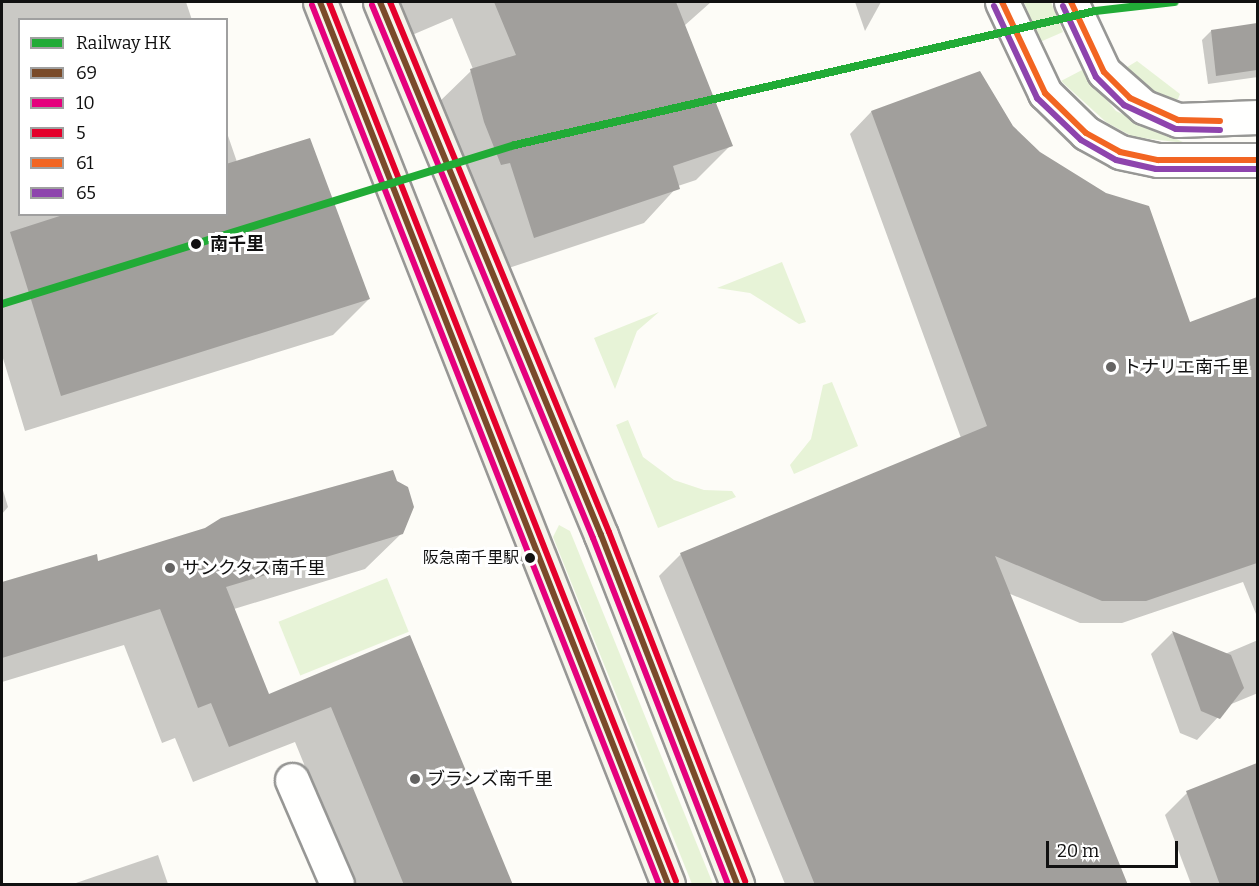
<!DOCTYPE html>
<meta charset="utf-8">
<style>
body{margin:0}
#map{position:relative;width:1259px;height:886px;overflow:hidden;background:#fdfcf7;font-family:Bitter,"Noto Sans JP",serif}
div>[style]{position:absolute}
[style*='--x']{left:calc(var(--x)*1px);top:calc(var(--y)*1px);width:calc(var(--w)*1px);rotate:calc(var(--a)*1deg)}
.green>*{inset:0;background:#e7f3d7;transform-origin:0 0}
.shadow>*{inset:0;background:#0003}
.building>*{inset:0;background:#a19f9c}
.roads{filter:drop-shadow(2px 0 #979795) drop-shadow(-2px 0 #979795) drop-shadow(0 2px #979795) drop-shadow(0 -2px #979795)}
.street>*{height:33px;margin:-16.5px;padding:0 16.5px;transform-origin:16.5px;border-radius:16.5px;background:#fffffe}
.secondary>*{height:33px;margin:-16.5px;padding:0 16.5px;transform-origin:16.5px;border-radius:16.5px;background:#f6f4eb}
.bus-1>*{height:6px;margin:-3px;padding:0 3px;transform-origin:3px;border-radius:3px;background:#7a4b2a}
.bus-2>*{height:6px;margin:-3px;padding:0 3px;transform-origin:3px;border-radius:3px;background:#e5007d}
.bus-3>*{height:6px;margin:-3px;padding:0 3px;transform-origin:3px;border-radius:3px;background:#e4002b}
.bus-4>*{height:6px;margin:-3px;padding:0 3px;transform-origin:3px;border-radius:3px;background:#f26522}
.bus-5>*{height:6px;margin:-3px;padding:0 3px;transform-origin:3px;border-radius:3px;background:#8e44ad}
.rail-1>*{height:8px;margin:-4px;padding:0 4px;transform-origin:4px;border-radius:4px;background:#21ab36}
.dots>*{width:16px;height:16px;translate:-50% -50%;box-sizing:border-box;border:3px solid #fff;border-radius:50%}
span{translate:-50% -50%;white-space:nowrap;text-align:center;line-height:1.15;-webkit-text-stroke:6px #fff;paint-order:stroke}
.bus-label{font-size:16px;color:#111}
.right{translate:-100% -50%;text-align:right}
.stop-label{font-size:18px;color:#111;font-weight:700}
.left{translate:0 -50%;text-align:left}
.poi-label{font-size:18px;color:#111}
.frame{position:absolute;inset:0;border:3px solid #111;pointer-events:none}
.legend{position:absolute;left:18px;top:18px;width:210px;height:198px;box-sizing:border-box;background:#fff;border:2px solid #a0a0a0;margin:0;padding:8px 10px;list-style:none;font-size:18px;color:#111}
.legend li{display:flex;align-items:center;gap:12px;height:30px}
.legend b{width:30px;border:2px solid #a0a0a0}
.scale{position:absolute;left:1046px;top:841px;width:132px;height:27px;box-sizing:border-box;border:3px solid #111;border-top:0;padding-left:8px;font-size:18px;line-height:21px;white-space:nowrap;color:#111;-webkit-text-stroke:4px #fff;paint-order:stroke}
</style>
<div id="map">
<div class="green">
<div style="clip-path:polygon(1024px 2px,1051px 2px,1063px 32px,1040px 42px)"></div>
<div style="clip-path:polygon(1137px 61px,1180px 94px,1178px 99px,1168px 102px,1156px 97px,1124px 69px)"></div>
<div style="clip-path:polygon(1082px 70px,1116px 111px,1185px 143px,1133px 137px,1106px 122px,1061px 81px)"></div>
<div style="clip-path:polygon(782px 262px,806px 322px,799px 324px,750px 293px,717px 288px)"></div>
<div style="clip-path:polygon(659px 312px,637px 331px,615px 389px,594px 338px)"></div>
<div style="clip-path:polygon(832px 382px,858px 446px,794px 474px,790px 465px,811px 439px,823px 385px)"></div>
<div style="clip-path:polygon(628px 420px,643px 457px,674px 480px,704px 490px,732px 491px,736px 497px,658px 528px,616px 425px)"></div>
<div style="clip-path:polygon(559px 525px,570px 531px,713px 884px,692px 884px,553px 537px)"></div>
<div style="left:387px;top:578px;width:58px;height:117px;rotate:68deg"></div>
</div>
<div class="shadow">
<div style="clip-path:polygon(2px 2px,186px 2px,192px 20px,20px 20px,20px 214px,226px 214px,226px 130px,237px 162px,369px 299px,333px 335px,25px 431px,2px 355px)"></div>
<div style="clip-path:polygon(391px 2px,711px 2px,684px 26px,731px 145px,696px 180px,678px 186px,644px 223px,500px 271px,436px 105px,473px 69px,452px 18px,405px 38px)"></div>
<div style="clip-path:polygon(855px 2px,881px 2px,865px 31px)"></div>
<div style="clip-path:polygon(1258px 26px,1258px 77px,1208px 84px,1202px 40px,1211px 31px)"></div>
<div style="clip-path:polygon(871px 112px,1011px 126px,1190px 324px,1258px 299px,1258px 619px,1243px 582px,1122px 623px,1080px 623px,1008px 593px,1126px 884px,785px 884px,659px 576px,681px 554px,961px 438px,850px 134px)"></div>
<div style="clip-path:polygon(2px 487px,8px 507px,2px 514px)"></div>
<div style="clip-path:polygon(402px 533px,365px 569px,234px 609px,268px 696px,409px 637px,511px 884px,353px 884px,295px 742px,193px 782px,175px 738px,162px 743px,124px 645px,2px 682px,2px 583px,95px 556px,97px 563px)"></div>
<div style="clip-path:polygon(1172px 633px,1225px 654px,1258px 640px,1258px 693px,1229px 705px,1197px 740px,1180px 733px,1151px 654px)"></div>
<div style="clip-path:polygon(1258px 764px,1258px 884px,1191px 884px,1165px 815px,1187px 793px)"></div>
<div style="clip-path:polygon(158px 855px,168px 884px,73px 884px)"></div>
</div>
<div class="building">
<div style="clip-path:polygon(494px 2px,676px 2px,733px 146px,673px 166px,680px 189px,534px 238px,510px 163px,501px 165px,484px 122px,470px 69px,516px 55px)"></div>
<div style="clip-path:polygon(1257px 23px,1257px 70px,1216px 76px,1211px 30px)"></div>
<div style="clip-path:polygon(980px 71px,1013px 126px,1040px 152px,1106px 193px,1149px 206px,1190px 322px,1257px 297px,1257px 563px,1146px 601px,1102px 601px,995px 556px,1128px 885px,815px 885px,680px 553px,987px 426px,871px 111px)"></div>
<div style="clip-path:polygon(310px 138px,370px 299px,61px 396px,10px 232px,66px 214px,226px 214px,226px 164px)"></div>
<div style="clip-path:polygon(393px 470px,397px 481px,408px 487px,414px 507px,403px 534px,226px 587px,269px 694px,410px 635px,513px 885px,404px 885px,331px 707px,229px 747px,211px 703px,198px 708px,160px 609px,2px 658px,2px 582px,97px 554px,98px 561px,205px 528px,221px 518px)"></div>
<div style="clip-path:polygon(1172px 631px,1231px 655px,1244px 688px,1220px 719px,1201px 711px)"></div>
<div style="clip-path:polygon(1257px 763px,1257px 885px,1220px 885px,1186px 791px)"></div>
</div>
<div class="roads">
<div class="street">
<div style="--x:1002;--y:2;--w:101;--a:64.7"></div>
<div style="--x:1045;--y:93;--w:57;--a:44.3"></div>
<div style="--x:1086;--y:133;--w:39;--a:29"></div>
<div style="--x:1120;--y:152;--w:39;--a:12"></div>
<div style="--x:1158;--y:160;--w:100;--a:0"></div>
<div style="--x:1071;--y:2;--w:77;--a:64.8"></div>
<div style="--x:1104;--y:72;--w:53;--a:41.2"></div>
<div style="--x:1144;--y:107;--w:36;--a:21"></div>
<div style="--x:1178;--y:120;--w:80;--a:-2.1"></div>
<div style="--x:292;--y:780;--w:113;--a:66.6"></div>
</div>
<div class="secondary">
<div style="--x:320;--y:2;--w:948;--a:68.47"></div>
<div style="--x:380;--y:2;--w:577;--a:67.48"></div>
<div style="--x:601;--y:535;--w:375;--a:68.7"></div>
</div>
</div>
<div class="bus-1">
<div style="--x:320;--y:2;--w:948;--a:68.47"></div>
<div style="--x:380;--y:2;--w:577;--a:67.48"></div>
<div style="--x:601;--y:535;--w:375;--a:68.7"></div>
</div>
<div class="bus-2">
<div style="--x:312;--y:5;--w:945;--a:68.46"></div>
<div style="--x:372;--y:5;--w:577;--a:67.48"></div>
<div style="--x:593;--y:538;--w:371;--a:68.7"></div>
</div>
<div class="bus-3">
<div style="--x:329;--y:2;--w:945;--a:68.46"></div>
<div style="--x:390;--y:2;--w:573;--a:67.55"></div>
<div style="--x:609;--y:532;--w:375;--a:68.7"></div>
</div>
<div class="bus-4">
<div style="--x:1002;--y:2;--w:101;--a:64.7"></div>
<div style="--x:1045;--y:93;--w:57;--a:44.3"></div>
<div style="--x:1086;--y:133;--w:39;--a:29"></div>
<div style="--x:1120;--y:152;--w:39;--a:12"></div>
<div style="--x:1158;--y:160;--w:100;--a:0"></div>
<div style="--x:1071;--y:2;--w:77;--a:64.8"></div>
<div style="--x:1104;--y:72;--w:37;--a:45"></div>
<div style="--x:1130;--y:98;--w:53;--a:24.6"></div>
<div style="--x:1178;--y:120;--w:42;--a:1.4"></div>
</div>
<div class="bus-5">
<div style="--x:994;--y:6;--w:102;--a:64.9"></div>
<div style="--x:1037;--y:98;--w:61;--a:43.7"></div>
<div style="--x:1081;--y:140;--w:40;--a:29.7"></div>
<div style="--x:1116;--y:160;--w:41;--a:12.7"></div>
<div style="--x:1156;--y:169;--w:102;--a:0"></div>
<div style="--x:1063;--y:6;--w:78;--a:65.1"></div>
<div style="--x:1096;--y:77;--w:40;--a:45"></div>
<div style="--x:1124;--y:105;--w:57;--a:24.8"></div>
<div style="--x:1176;--y:129;--w:44;--a:1.3"></div>
</div>
<div class="rail-1">
<div style="--x:2;--y:304;--w:537;--a:-17.22"></div>
<div style="--x:515;--y:145;--w:595;--a:-13.01"></div>
<div style="--x:1095;--y:11;--w:80;--a:-6.5"></div>
</div>
<div class="dots">
<div style="left:196px;top:244px;background:#111"></div>
<div style="left:1111px;top:367px;background:#646362"></div>
<div style="left:530px;top:558px;background:#111"></div>
<div style="left:170px;top:568px;background:#646362"></div>
<div style="left:415px;top:779px;background:#646362"></div>
</div>
<div class="bus-label">
<span class="right" style="left:519px;top:558px">阪急南千里駅</span>
</div>
<div class="stop-label">
<span class="left" style="left:210px;top:244px">南千里</span>
</div>
<div class="poi-label">
<span class="left" style="left:1123px;top:367px">トナリエ南千里</span>
<span class="left" style="left:182px;top:568px">サンクタス南千里</span>
<span class="left" style="left:427px;top:779px">ブランズ南千里</span>
</div>
<div class="frame"></div>
<ul class="legend">
<li><b style="height:8px;background:#21ab36"></b>Railway HK</li>
<li><b style="height:8px;background:#7a4b2a"></b>69</li>
<li><b style="height:8px;background:#e5007d"></b>10</li>
<li><b style="height:8px;background:#e4002b"></b>5</li>
<li><b style="height:8px;background:#f26522"></b>61</li>
<li><b style="height:8px;background:#8e44ad"></b>65</li>
</ul>
<div class="scale">20 m</div>
</div>
